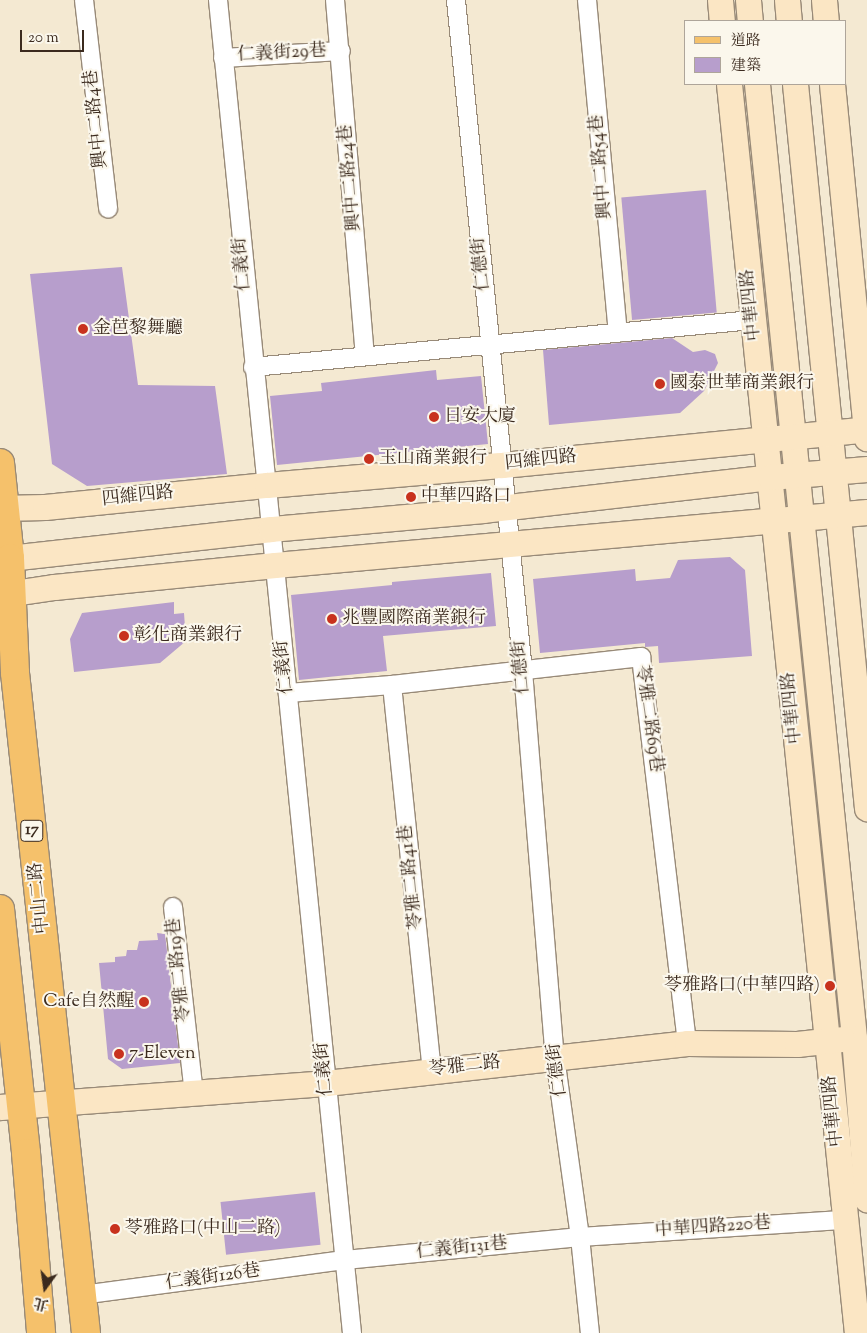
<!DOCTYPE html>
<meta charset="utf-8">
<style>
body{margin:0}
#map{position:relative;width:867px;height:1333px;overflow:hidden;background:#f4e9d2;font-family:"Sorts Mill Goudy","Noto Serif TC",serif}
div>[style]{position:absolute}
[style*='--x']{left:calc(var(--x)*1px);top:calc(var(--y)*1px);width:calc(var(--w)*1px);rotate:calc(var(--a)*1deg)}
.building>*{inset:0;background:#b79ecc;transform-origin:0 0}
.roads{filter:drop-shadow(1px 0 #988a78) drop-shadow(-1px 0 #988a78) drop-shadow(0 1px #988a78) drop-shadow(0 -1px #988a78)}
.street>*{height:18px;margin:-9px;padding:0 9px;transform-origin:9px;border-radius:9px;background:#fff}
.secondary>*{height:25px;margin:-12.5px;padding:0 12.5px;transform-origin:12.5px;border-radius:12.5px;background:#fbe6c4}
.primary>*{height:28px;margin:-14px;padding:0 14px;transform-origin:14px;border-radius:14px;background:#f5c16b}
.dots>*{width:14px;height:14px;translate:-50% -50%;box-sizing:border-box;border:2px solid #fbf7ec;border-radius:50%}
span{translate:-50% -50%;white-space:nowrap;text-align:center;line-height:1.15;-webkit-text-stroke:4px #fbf7ec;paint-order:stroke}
.shield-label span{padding:1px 4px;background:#fbf7ec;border:1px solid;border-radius:4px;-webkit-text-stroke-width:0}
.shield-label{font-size:16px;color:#3b2a1e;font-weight:700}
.street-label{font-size:18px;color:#3b2a1e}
.poi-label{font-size:18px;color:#3b2a1e}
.left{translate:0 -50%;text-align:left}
.right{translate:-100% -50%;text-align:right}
.legend{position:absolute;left:684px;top:20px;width:162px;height:65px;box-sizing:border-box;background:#fbf7ec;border:1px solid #aea59a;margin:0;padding:6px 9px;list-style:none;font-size:15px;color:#3b2a1e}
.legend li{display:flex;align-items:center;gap:10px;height:25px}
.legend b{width:25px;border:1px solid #aea59a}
.north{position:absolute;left:20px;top:1263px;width:50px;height:50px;-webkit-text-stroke:4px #fbf7ec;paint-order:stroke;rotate:194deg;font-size:14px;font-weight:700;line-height:20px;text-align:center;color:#3b2a1e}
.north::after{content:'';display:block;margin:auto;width:18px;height:22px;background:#3b2a1e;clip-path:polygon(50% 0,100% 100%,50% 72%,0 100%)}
.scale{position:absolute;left:20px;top:30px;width:64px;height:22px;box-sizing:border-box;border:2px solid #3b2a1e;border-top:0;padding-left:6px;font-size:15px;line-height:18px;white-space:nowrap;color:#3b2a1e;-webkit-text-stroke:4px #fbf7ec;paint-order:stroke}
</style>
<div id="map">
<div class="building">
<div style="left:706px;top:190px;width:123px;height:85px;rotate:85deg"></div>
<div style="clip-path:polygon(122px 267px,138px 385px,215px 386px,227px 474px,87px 486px,52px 464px,30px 274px)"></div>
<div style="clip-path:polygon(672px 338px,693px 352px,705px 350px,715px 354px,718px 363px,704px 391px,680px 413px,549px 425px,543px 350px)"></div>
<div style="clip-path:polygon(436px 370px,437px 380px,481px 376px,488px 444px,277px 465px,270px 396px,322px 391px,321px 383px)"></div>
<div style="clip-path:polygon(730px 557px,745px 570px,752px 656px,659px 663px,658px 646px,645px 647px,645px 643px,540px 653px,533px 579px,635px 569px,636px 581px,670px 578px,678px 560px)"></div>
<div style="clip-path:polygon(491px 573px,496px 626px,383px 636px,387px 671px,299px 680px,291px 595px,392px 585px,392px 582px)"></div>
<div style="clip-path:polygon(174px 602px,174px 614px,184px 613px,186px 641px,160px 663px,74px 672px,70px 639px,82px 613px)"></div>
<div style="clip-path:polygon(157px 933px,165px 934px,180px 1063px,122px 1069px,108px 1059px,99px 963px,115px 962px,115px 957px,126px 956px,127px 950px,137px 950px,139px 941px,158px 940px)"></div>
<div style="left:315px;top:1192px;width:53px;height:95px;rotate:84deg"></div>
</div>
<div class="roads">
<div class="street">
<div style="--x:84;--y:0;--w:210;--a:83.4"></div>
<div style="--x:218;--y:0;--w:1340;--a:84.26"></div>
<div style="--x:335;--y:0;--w:357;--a:85.2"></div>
<div style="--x:456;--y:0;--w:674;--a:84.3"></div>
<div style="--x:523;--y:671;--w:387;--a:85.3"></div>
<div style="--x:555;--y:1057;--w:182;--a:82.1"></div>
<div style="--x:580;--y:1237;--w:97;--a:84.1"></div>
<div style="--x:587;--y:0;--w:334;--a:84.7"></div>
<div style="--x:223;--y:58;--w:118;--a:-3.4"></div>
<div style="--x:253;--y:367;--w:502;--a:-5.37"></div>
<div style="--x:392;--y:685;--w:387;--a:84.1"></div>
<div style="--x:288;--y:693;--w:104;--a:-4.4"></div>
<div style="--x:392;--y:685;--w:251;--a:-6.4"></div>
<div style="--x:641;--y:657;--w:389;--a:83.2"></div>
<div style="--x:173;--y:907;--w:187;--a:83.6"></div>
<div style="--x:82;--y:1295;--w:265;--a:-7.6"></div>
<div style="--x:345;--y:1260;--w:236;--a:-5.6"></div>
<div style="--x:580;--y:1237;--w:266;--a:-3.7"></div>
</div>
<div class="secondary">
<div style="--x:720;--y:0;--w:21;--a:85"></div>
<div style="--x:748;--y:0;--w:21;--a:85"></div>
<div style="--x:787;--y:0;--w:21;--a:85"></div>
<div style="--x:824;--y:0;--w:21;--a:85"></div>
<div style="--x:729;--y:84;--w:1256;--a:84.15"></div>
<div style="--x:757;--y:84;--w:959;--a:84.19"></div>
<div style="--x:854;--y:1038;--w:162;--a:85.4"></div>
<div style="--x:795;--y:84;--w:728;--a:84.32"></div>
<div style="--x:832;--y:84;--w:356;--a:84.4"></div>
<div style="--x:0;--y:508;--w:45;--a:-1.3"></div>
<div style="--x:45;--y:507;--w:223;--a:-5.7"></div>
<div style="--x:267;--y:485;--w:236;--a:-4.9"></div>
<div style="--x:502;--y:465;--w:367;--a:-5.6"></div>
<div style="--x:0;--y:559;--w:273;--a:-6.3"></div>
<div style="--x:271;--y:529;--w:212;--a:-5.1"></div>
<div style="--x:482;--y:510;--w:290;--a:-6.5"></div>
<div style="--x:770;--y:477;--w:97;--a:-4.7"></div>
<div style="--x:0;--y:595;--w:55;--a:-8.4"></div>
<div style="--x:54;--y:587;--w:222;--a:-5.7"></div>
<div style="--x:275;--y:565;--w:594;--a:-5.12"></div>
<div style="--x:0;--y:1107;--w:327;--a:-4.2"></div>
<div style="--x:326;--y:1083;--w:363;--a:-6.3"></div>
<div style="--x:687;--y:1043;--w:110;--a:0.5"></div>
<div style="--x:797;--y:1044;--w:45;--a:-6.3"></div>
</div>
<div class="primary">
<div style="--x:0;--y:463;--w:96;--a:84"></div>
<div style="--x:10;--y:558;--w:115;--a:87.5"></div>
<div style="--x:15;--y:673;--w:664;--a:83.86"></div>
<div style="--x:0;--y:909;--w:245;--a:83.9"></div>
<div style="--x:26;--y:1153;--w:181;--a:85.2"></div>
</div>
</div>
<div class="dots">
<div style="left:83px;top:329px;background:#c8321e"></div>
<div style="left:660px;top:384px;background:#c8321e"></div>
<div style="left:434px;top:417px;background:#c8321e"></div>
<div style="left:369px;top:459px;background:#c8321e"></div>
<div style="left:411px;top:497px;background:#c8321e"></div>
<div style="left:332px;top:619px;background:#c8321e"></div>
<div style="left:124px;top:636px;background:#c8321e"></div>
<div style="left:830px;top:986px;background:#c8321e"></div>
<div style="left:144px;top:1002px;background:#c8321e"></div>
<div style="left:119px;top:1054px;background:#c8321e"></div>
<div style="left:115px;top:1229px;background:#c8321e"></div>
</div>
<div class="shield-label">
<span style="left:32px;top:831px">17</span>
</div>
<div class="street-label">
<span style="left:282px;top:54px;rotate:-3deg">仁義街29巷</span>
<span style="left:97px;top:119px;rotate:-96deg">興中二路4巷</span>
<span style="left:602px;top:167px;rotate:-95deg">興中二路54巷</span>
<span style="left:351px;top:178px;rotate:-95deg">興中二路24巷</span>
<span style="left:243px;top:264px;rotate:-95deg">仁義街</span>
<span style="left:482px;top:264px;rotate:-96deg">仁德街</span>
<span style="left:752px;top:305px;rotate:-96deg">中華四路</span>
<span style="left:541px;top:461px;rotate:-6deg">四維四路</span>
<span style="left:138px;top:497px;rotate:-6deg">四維四路</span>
<span style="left:285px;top:667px;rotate:-96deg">仁義街</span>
<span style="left:522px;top:667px;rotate:-95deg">仁德街</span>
<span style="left:793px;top:708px;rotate:-96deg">中華四路</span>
<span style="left:648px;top:719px;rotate:82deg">苓雅二路69巷</span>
<span style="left:412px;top:877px;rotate:-96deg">苓雅二路41巷</span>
<span style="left:40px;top:898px;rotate:-96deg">中山二路</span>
<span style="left:180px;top:970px;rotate:-96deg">苓雅二路19巷</span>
<span style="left:465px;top:1067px;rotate:-6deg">苓雅二路</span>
<span style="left:325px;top:1069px;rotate:-95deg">仁義街</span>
<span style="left:558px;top:1070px;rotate:-97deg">仁德街</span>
<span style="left:834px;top:1111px;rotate:-96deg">中華四路</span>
<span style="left:713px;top:1228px;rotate:-4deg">中華四路220巷</span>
<span style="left:462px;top:1249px;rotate:-6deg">仁義街131巷</span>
<span style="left:213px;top:1278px;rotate:-8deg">仁義街126巷</span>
</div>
<div class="poi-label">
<span class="left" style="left:93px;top:329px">金芭黎舞廳</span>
<span class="left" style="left:670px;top:384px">國泰世華商業銀行</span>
<span class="left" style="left:444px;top:417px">日安大廈</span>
<span class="left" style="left:379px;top:459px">玉山商業銀行</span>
<span class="left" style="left:421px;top:497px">中華四路口</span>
<span class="left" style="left:342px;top:619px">兆豐國際商業銀行</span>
<span class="left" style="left:134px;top:636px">彰化商業銀行</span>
<span class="right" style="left:820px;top:986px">苓雅路口(中華四路)</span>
<span class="right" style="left:134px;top:1002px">Cafe自然醒</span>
<span class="left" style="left:129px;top:1054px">7-Eleven</span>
<span class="left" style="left:125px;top:1229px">苓雅路口(中山二路)</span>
</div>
<ul class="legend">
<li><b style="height:6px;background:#f5c16b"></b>道路</li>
<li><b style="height:14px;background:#b79ecc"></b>建築</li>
</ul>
<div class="north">北</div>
<div class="scale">20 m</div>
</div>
